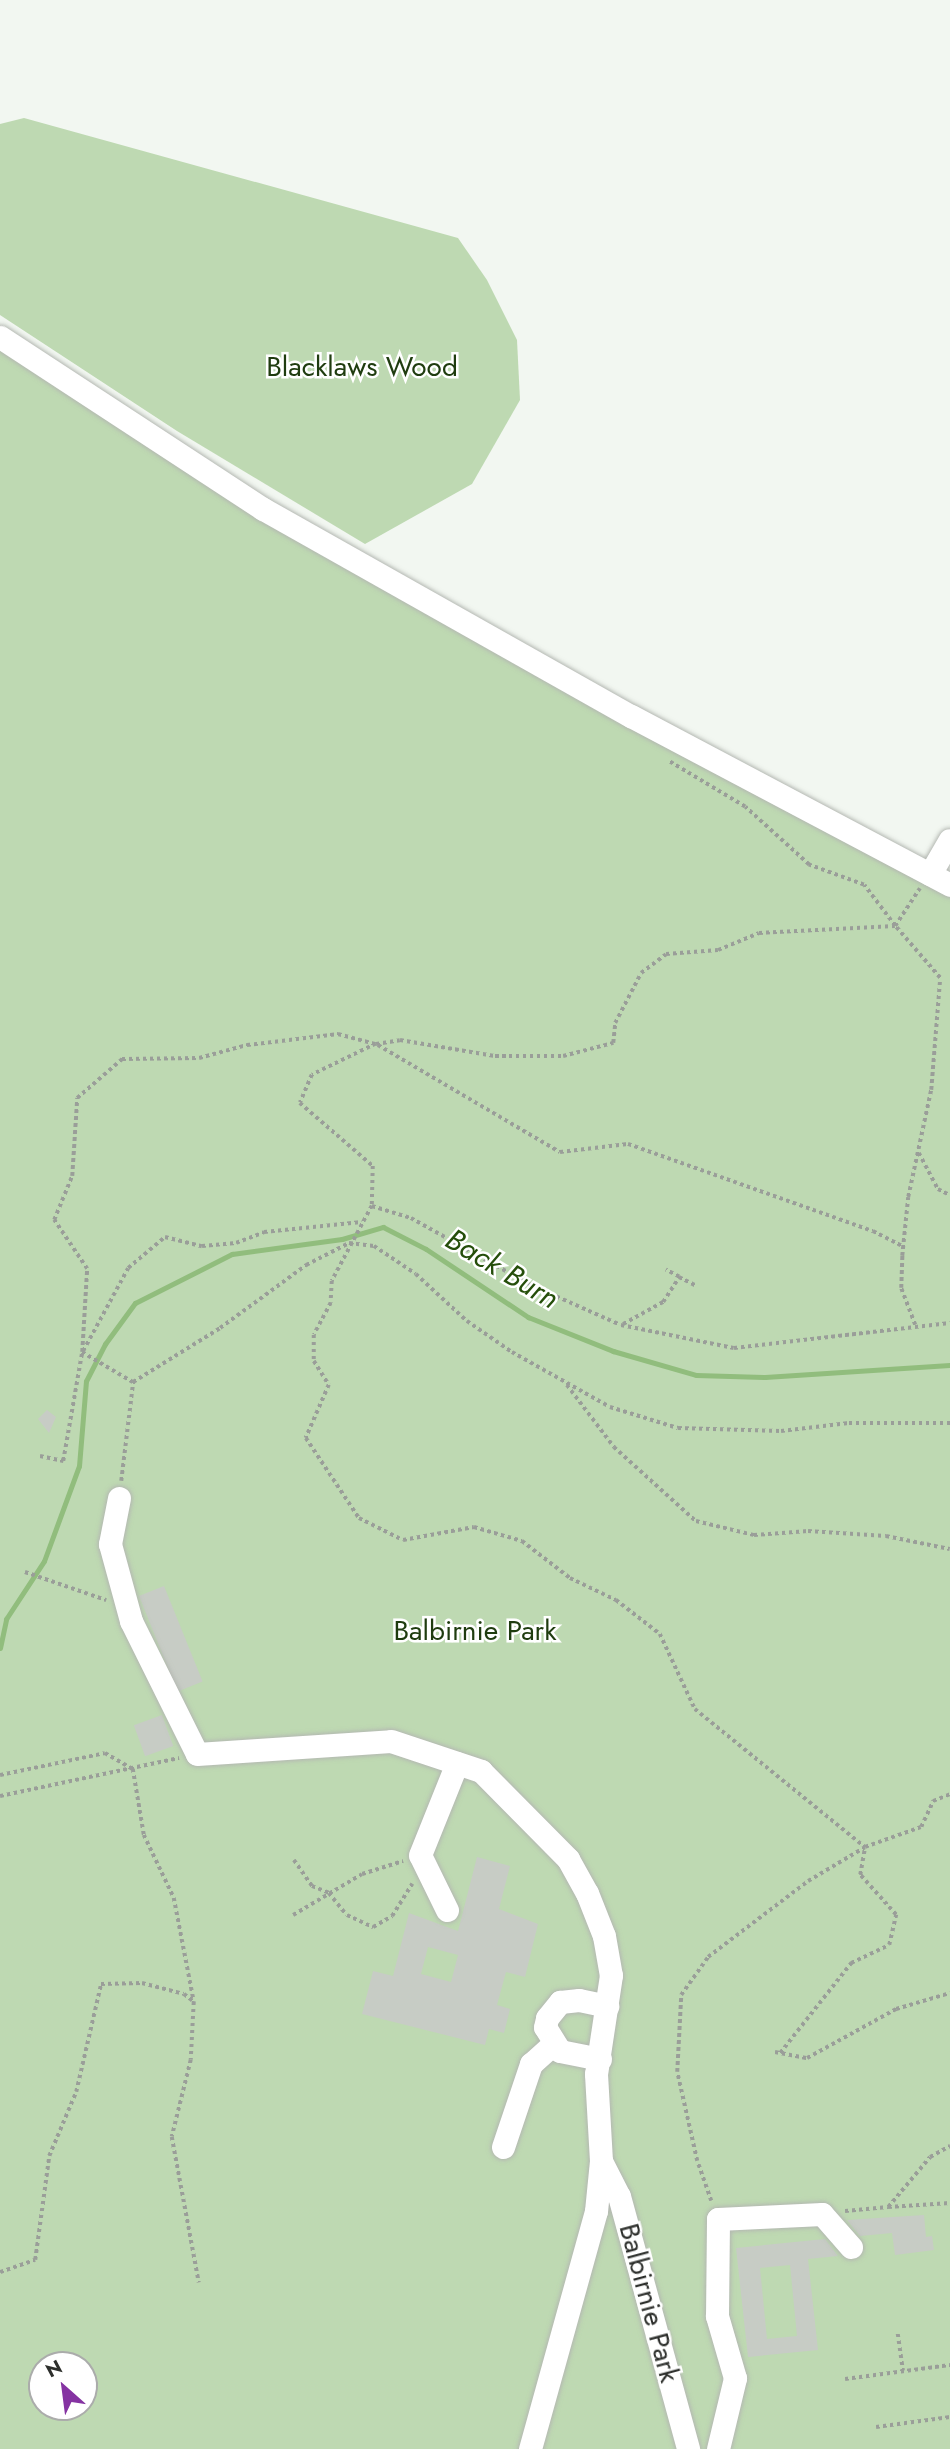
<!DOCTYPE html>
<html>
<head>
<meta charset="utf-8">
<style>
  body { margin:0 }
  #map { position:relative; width:950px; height:2449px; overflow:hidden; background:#f2f7f1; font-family:Jost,sans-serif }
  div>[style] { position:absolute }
  .green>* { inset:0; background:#bed9b2 }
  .stream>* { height:5px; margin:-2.5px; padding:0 2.5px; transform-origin:2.5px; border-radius:2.5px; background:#91bd7d }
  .building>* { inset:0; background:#c7ccc5; transform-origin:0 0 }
  .path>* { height:3.5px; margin-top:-1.75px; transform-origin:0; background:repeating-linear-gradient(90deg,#9a9e99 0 3.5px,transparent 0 7px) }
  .roads { filter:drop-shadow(0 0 2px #b4b8b2) drop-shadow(0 0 2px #b4b8b2) }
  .minor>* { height:23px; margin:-11.5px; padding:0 11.5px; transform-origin:11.5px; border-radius:11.5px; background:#fff }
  span { translate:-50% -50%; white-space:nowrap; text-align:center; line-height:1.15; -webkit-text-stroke:5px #fff; paint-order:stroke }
  .park-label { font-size:28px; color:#1f3c0f }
  .street-label { font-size:28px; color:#2d2f2c }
  .water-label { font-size:30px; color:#254e0a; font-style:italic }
  .north { position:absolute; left:28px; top:2351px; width:70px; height:70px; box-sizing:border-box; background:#fff; border:2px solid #abacab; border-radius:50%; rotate:332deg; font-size:19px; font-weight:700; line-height:28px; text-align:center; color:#2d2f2c }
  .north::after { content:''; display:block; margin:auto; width:24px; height:32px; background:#8533a2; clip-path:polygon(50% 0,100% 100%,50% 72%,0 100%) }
</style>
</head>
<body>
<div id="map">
  <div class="green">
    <div style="clip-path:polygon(24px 118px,458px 238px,487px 280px,517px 340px,520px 400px,472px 484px,365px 544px,177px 431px,0 315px,0 124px)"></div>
    <div style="clip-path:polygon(evenodd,0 337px,263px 509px,950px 894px,950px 2449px,0 2449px,0 337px,42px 2365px,84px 2365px,84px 2407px,42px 2407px,42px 2365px)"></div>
  </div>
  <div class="stream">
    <div style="left:0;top:1648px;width:30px;rotate:-78deg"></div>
    <div style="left:6px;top:1619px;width:69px;rotate:-56.8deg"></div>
    <div style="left:44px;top:1561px;width:101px;rotate:-69.8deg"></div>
    <div style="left:79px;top:1466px;width:85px;rotate:-85.3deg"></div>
    <div style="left:86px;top:1381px;width:42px;rotate:-62.8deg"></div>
    <div style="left:105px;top:1344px;width:51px;rotate:-53.8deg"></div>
    <div style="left:135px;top:1303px;width:109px;rotate:-26.8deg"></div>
    <div style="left:232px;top:1254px;width:111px;rotate:-7.8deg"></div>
    <div style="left:342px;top:1239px;width:43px;rotate:-16.3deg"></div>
    <div style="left:383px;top:1227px;width:48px;rotate:27.1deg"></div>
    <div style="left:426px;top:1249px;width:123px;rotate:33.7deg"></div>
    <div style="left:528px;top:1317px;width:92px;rotate:21.8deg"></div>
    <div style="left:613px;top:1351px;width:86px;rotate:16.1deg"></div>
    <div style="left:696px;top:1375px;width:69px;rotate:1.7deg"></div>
    <div style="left:765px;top:1377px;width:185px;rotate:-3.7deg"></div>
  </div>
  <div class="building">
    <div style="clip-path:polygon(47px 1410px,56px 1417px,49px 1433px,38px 1419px)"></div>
    <div style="left:164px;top:1586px;width:103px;height:27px;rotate:68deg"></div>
    <div style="left:162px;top:1715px;width:33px;height:30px;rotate:70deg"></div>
    <div style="clip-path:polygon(evenodd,477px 1857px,510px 1866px,499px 1909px,538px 1924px,525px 1977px,506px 1972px,497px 2005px,510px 2009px,504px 2033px,489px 2029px,485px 2045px,362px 2014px,373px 1971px,393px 1976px,409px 1913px,458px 1931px,477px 1857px,428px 1947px,458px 1955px,451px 1982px,421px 1974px,428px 1947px)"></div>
    <div style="clip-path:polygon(924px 2215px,926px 2237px,932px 2236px,934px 2250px,895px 2255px,892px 2233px,860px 2236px,847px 2220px)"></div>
    <div style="clip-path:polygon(evenodd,825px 2239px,838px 2256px,808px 2259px,818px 2350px,748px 2357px,736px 2248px,825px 2239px,790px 2265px,797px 2336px,767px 2339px,760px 2268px,790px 2265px)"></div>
  </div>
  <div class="path">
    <div style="left:376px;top:1044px;width:24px;rotate:-9deg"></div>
    <div style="left:400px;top:1040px;width:96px;rotate:9.6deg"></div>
    <div style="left:495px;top:1056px;width:68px"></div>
    <div style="left:563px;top:1056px;width:52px;rotate:-14.6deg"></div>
    <div style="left:613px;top:1043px;width:20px;rotate:-84deg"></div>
    <div style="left:615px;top:1023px;width:56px;rotate:-62.5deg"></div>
    <div style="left:641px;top:973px;width:31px;rotate:-37deg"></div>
    <div style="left:666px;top:954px;width:52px;rotate:-4.4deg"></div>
    <div style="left:718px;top:950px;width:44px;rotate:-22.5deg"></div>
    <div style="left:759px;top:933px;width:136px;rotate:-2.9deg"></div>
    <div style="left:895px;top:926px;width:51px;rotate:-127.1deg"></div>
    <div style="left:864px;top:885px;width:59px;rotate:-160deg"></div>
    <div style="left:809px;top:865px;width:86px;rotate:-137.8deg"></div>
    <div style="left:745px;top:807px;width:90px;rotate:-149.1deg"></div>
    <div style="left:378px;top:1045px;width:211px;rotate:30.5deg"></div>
    <div style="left:560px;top:1152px;width:68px;rotate:-6.7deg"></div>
    <div style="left:628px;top:1144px;width:260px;rotate:19.6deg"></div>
    <div style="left:873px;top:1231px;width:34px;rotate:27deg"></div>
    <div style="left:919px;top:1153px;width:41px;rotate:62.2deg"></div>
    <div style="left:938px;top:1189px;width:13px;rotate:27deg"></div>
    <div style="left:372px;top:1206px;width:41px;rotate:17.1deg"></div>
    <div style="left:411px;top:1218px;width:137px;rotate:29.2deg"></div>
    <div style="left:531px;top:1285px;width:98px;rotate:24deg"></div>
    <div style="left:621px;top:1325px;width:115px;rotate:11.5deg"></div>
    <div style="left:734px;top:1348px;width:217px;rotate:-6.6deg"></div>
    <div style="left:679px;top:1277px;width:18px;rotate:27deg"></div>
    <div style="left:623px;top:1324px;width:46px;rotate:-28.8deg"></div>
    <div style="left:663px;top:1302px;width:30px;rotate:-57deg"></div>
    <div style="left:679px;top:1277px;width:15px;rotate:-152deg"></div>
    <div style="left:915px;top:1325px;width:40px;rotate:-111deg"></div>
    <div style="left:901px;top:1288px;width:32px;rotate:-88deg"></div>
    <div style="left:902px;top:1256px;width:59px;rotate:-84.2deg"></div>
    <div style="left:908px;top:1197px;width:109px;rotate:-77.9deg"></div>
    <div style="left:931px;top:1090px;width:112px;rotate:-85.4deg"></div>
    <div style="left:940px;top:978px;width:69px;rotate:-130.9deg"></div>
    <div style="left:895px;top:926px;width:45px;rotate:-56.7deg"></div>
    <div style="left:83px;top:1351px;width:94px;rotate:-61.5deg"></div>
    <div style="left:128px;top:1268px;width:48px;rotate:-40deg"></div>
    <div style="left:165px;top:1237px;width:38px;rotate:14deg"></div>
    <div style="left:202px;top:1246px;width:34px;rotate:-5deg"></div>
    <div style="left:236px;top:1243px;width:30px;rotate:-21deg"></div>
    <div style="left:264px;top:1232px;width:98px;rotate:-5.9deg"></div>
    <div style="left:82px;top:1352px;width:59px;rotate:30.5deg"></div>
    <div style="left:567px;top:1385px;width:78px;rotate:52.8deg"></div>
    <div style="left:614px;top:1447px;width:110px;rotate:42.1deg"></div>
    <div style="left:696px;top:1521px;width:60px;rotate:13.6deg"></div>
    <div style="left:754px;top:1535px;width:54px;rotate:-4.2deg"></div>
    <div style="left:808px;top:1531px;width:78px;rotate:3.7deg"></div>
    <div style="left:886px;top:1536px;width:65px;rotate:11.5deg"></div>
    <div style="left:40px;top:1456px;width:24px;rotate:12deg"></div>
    <div style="left:63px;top:1461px;width:111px;rotate:-80.1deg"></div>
    <div style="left:82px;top:1352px;width:83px;rotate:-86.6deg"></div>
    <div style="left:87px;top:1269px;width:59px;rotate:-124deg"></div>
    <div style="left:54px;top:1220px;width:48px;rotate:-67.8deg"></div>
    <div style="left:72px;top:1176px;width:78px;rotate:-86.3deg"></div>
    <div style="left:77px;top:1098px;width:60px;rotate:-40.9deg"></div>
    <div style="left:122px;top:1059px;width:77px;rotate:-0.7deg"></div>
    <div style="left:199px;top:1058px;width:50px;rotate:-15.2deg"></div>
    <div style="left:247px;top:1045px;width:92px;rotate:-6.9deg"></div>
    <div style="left:338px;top:1034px;width:39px;rotate:15deg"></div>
    <div style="left:376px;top:1044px;width:71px;rotate:154.2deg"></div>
    <div style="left:312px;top:1075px;width:30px;rotate:113deg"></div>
    <div style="left:300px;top:1103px;width:96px;rotate:40.8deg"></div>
    <div style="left:373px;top:1166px;width:40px;rotate:91.4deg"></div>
    <div style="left:372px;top:1206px;width:85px;rotate:118.1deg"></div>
    <div style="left:332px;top:1281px;width:22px;rotate:93deg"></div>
    <div style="left:331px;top:1303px;width:36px;rotate:118deg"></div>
    <div style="left:314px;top:1335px;width:26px;rotate:90deg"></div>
    <div style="left:314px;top:1361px;width:28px;rotate:58deg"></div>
    <div style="left:329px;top:1385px;width:58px;rotate:113.5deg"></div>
    <div style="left:306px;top:1438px;width:96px;rotate:56.5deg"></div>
    <div style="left:359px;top:1518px;width:49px;rotate:26.6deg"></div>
    <div style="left:403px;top:1540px;width:72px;rotate:-10.4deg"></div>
    <div style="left:474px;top:1527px;width:50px;rotate:16.3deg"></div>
    <div style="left:522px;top:1541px;width:61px;rotate:37.6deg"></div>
    <div style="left:570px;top:1578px;width:51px;rotate:25.6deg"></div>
    <div style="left:616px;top:1600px;width:56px;rotate:37.7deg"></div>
    <div style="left:660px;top:1634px;width:83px;rotate:65deg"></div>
    <div style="left:695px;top:1709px;width:219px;rotate:39.1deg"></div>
    <div style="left:865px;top:1847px;width:59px;rotate:-19.7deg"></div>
    <div style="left:921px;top:1827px;width:29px;rotate:-65deg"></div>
    <div style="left:933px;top:1801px;width:18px;rotate:-22deg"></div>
    <div style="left:121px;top:1481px;width:100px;rotate:-83.1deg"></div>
    <div style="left:133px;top:1382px;width:102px;rotate:-31.8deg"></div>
    <div style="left:220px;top:1328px;width:107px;rotate:-36.2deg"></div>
    <div style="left:306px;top:1265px;width:48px;rotate:-27.1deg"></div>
    <div style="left:349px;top:1243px;width:25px;rotate:7deg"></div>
    <div style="left:374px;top:1246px;width:50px;rotate:33.7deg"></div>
    <div style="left:416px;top:1274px;width:69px;rotate:42.7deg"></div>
    <div style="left:467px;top:1321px;width:55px;rotate:34.6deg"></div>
    <div style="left:512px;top:1352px;width:112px;rotate:29.3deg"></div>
    <div style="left:610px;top:1407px;width:71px;rotate:17.2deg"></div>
    <div style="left:678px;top:1428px;width:103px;rotate:1.7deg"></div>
    <div style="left:781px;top:1431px;width:68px;rotate:-6.7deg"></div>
    <div style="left:849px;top:1423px;width:101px"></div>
    <div style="left:25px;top:1572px;width:86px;rotate:19.1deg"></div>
    <div style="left:0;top:1775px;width:107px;rotate:-11.8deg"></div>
    <div style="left:105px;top:1753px;width:32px;rotate:30deg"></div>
    <div style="left:133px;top:1769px;width:67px;rotate:80.5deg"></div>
    <div style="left:144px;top:1835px;width:70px;rotate:64.5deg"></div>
    <div style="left:174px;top:1898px;width:106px;rotate:79.1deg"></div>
    <div style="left:194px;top:2002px;width:58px;rotate:93deg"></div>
    <div style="left:191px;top:2060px;width:79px;rotate:103.9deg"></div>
    <div style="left:172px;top:2137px;width:148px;rotate:79.5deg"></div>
    <div style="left:0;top:1796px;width:183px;rotate:-12deg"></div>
    <div style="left:294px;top:1860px;width:32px;rotate:55deg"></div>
    <div style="left:312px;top:1886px;width:18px;rotate:22deg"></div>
    <div style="left:329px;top:1893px;width:28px;rotate:51deg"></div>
    <div style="left:347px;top:1915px;width:29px;rotate:25deg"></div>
    <div style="left:373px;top:1927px;width:22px;rotate:-30deg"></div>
    <div style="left:392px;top:1916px;width:38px;rotate:-58deg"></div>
    <div style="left:293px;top:1915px;width:80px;rotate:-30.7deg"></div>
    <div style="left:362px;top:1874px;width:43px;rotate:-17.6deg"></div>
    <div style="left:775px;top:2052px;width:33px;rotate:11deg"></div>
    <div style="left:807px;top:2058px;width:102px;rotate:-28.8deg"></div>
    <div style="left:896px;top:2009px;width:56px;rotate:-16.5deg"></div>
    <div style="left:780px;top:2053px;width:115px;rotate:-51.7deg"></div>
    <div style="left:851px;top:1963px;width:42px;rotate:-25.3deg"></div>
    <div style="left:889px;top:1945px;width:31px;rotate:-77deg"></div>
    <div style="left:896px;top:1915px;width:54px;rotate:-132deg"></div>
    <div style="left:860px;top:1875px;width:28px;rotate:-80deg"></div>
    <div style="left:711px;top:2201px;width:42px;rotate:-109.3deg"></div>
    <div style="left:697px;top:2161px;width:91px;rotate:-102.7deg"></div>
    <div style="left:677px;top:2072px;width:77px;rotate:-87deg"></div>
    <div style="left:681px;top:1995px;width:47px;rotate:-54.6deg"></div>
    <div style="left:708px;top:1957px;width:126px;rotate:-37.2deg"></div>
    <div style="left:808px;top:1881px;width:66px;rotate:-30.8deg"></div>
    <div style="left:888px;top:2207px;width:62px;rotate:-3.7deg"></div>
    <div style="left:845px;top:2211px;width:43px;rotate:-5.3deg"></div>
    <div style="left:888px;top:2207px;width:65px;rotate:-50deg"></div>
    <div style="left:930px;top:2157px;width:23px;rotate:-29deg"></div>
    <div style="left:0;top:2272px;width:37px;rotate:-19deg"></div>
    <div style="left:35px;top:2260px;width:105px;rotate:-82.3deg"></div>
    <div style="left:49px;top:2156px;width:69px;rotate:-67.1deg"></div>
    <div style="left:76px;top:2092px;width:111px;rotate:-77deg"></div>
    <div style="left:101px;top:1984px;width:41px;rotate:-1.4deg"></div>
    <div style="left:142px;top:1983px;width:43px;rotate:14.7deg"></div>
    <div style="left:184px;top:1994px;width:11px;rotate:38deg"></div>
    <div style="left:898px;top:2334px;width:37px;rotate:82deg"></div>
    <div style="left:845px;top:2379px;width:106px;rotate:-7.6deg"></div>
    <div style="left:876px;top:2427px;width:75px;rotate:-7.7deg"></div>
  </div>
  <div class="roads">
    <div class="minor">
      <div style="left:0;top:337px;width:314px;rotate:33.2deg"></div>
      <div style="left:263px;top:509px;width:422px;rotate:29.4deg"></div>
      <div style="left:631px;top:716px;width:361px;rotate:27.9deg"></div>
      <div style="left:930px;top:874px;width:39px;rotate:-60deg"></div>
      <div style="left:119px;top:1498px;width:47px;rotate:101.1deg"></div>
      <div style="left:110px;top:1544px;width:80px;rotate:74.7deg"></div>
      <div style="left:131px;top:1621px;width:148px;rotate:63.6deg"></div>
      <div style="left:197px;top:1754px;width:194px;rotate:-3.8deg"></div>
      <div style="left:391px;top:1741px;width:95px;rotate:18.4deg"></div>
      <div style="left:481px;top:1771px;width:124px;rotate:45.3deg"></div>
      <div style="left:568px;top:1859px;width:39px;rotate:61deg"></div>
      <div style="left:587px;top:1893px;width:46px;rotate:68.4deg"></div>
      <div style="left:604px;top:1936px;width:40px;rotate:80deg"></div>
      <div style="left:611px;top:1975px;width:100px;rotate:98.6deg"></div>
      <div style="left:596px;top:2074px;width:87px;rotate:86.7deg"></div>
      <div style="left:601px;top:2161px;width:50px;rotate:95.7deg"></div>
      <div style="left:596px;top:2211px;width:247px;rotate:105.5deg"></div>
      <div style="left:447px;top:1910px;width:61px;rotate:-116.1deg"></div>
      <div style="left:420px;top:1855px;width:99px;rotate:-68.1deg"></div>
      <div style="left:600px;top:2059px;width:41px;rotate:-168.7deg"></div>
      <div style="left:560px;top:2051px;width:28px;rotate:-122deg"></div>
      <div style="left:545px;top:2027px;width:9px;rotate:-77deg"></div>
      <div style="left:547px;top:2018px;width:21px;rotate:-51deg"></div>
      <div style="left:560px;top:2002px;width:19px;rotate:-6deg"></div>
      <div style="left:579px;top:2000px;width:29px;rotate:12deg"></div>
      <div style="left:503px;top:2147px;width:88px;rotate:-71.4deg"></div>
      <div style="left:531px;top:2064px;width:28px;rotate:-42deg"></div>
      <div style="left:601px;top:2161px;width:39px;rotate:63deg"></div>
      <div style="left:619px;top:2196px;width:262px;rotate:74.7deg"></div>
      <div style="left:718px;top:2449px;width:73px;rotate:-76.5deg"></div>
      <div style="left:735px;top:2378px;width:65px;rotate:-106.2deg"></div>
      <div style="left:717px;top:2316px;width:97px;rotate:-89.4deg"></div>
      <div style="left:718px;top:2219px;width:104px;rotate:-2.8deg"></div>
      <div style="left:822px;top:2214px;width:44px;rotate:48.7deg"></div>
    </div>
  </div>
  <div class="park-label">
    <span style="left:362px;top:367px">Blacklaws Wood</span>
    <span style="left:475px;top:1631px">Balbirnie Park</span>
  </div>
  <div class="street-label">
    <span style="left:649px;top:2303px;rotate:75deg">Balbirnie Park</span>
  </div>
  <div class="water-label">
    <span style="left:502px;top:1269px;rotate:31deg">Back Burn</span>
  </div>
  <div class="north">N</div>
</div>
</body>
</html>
